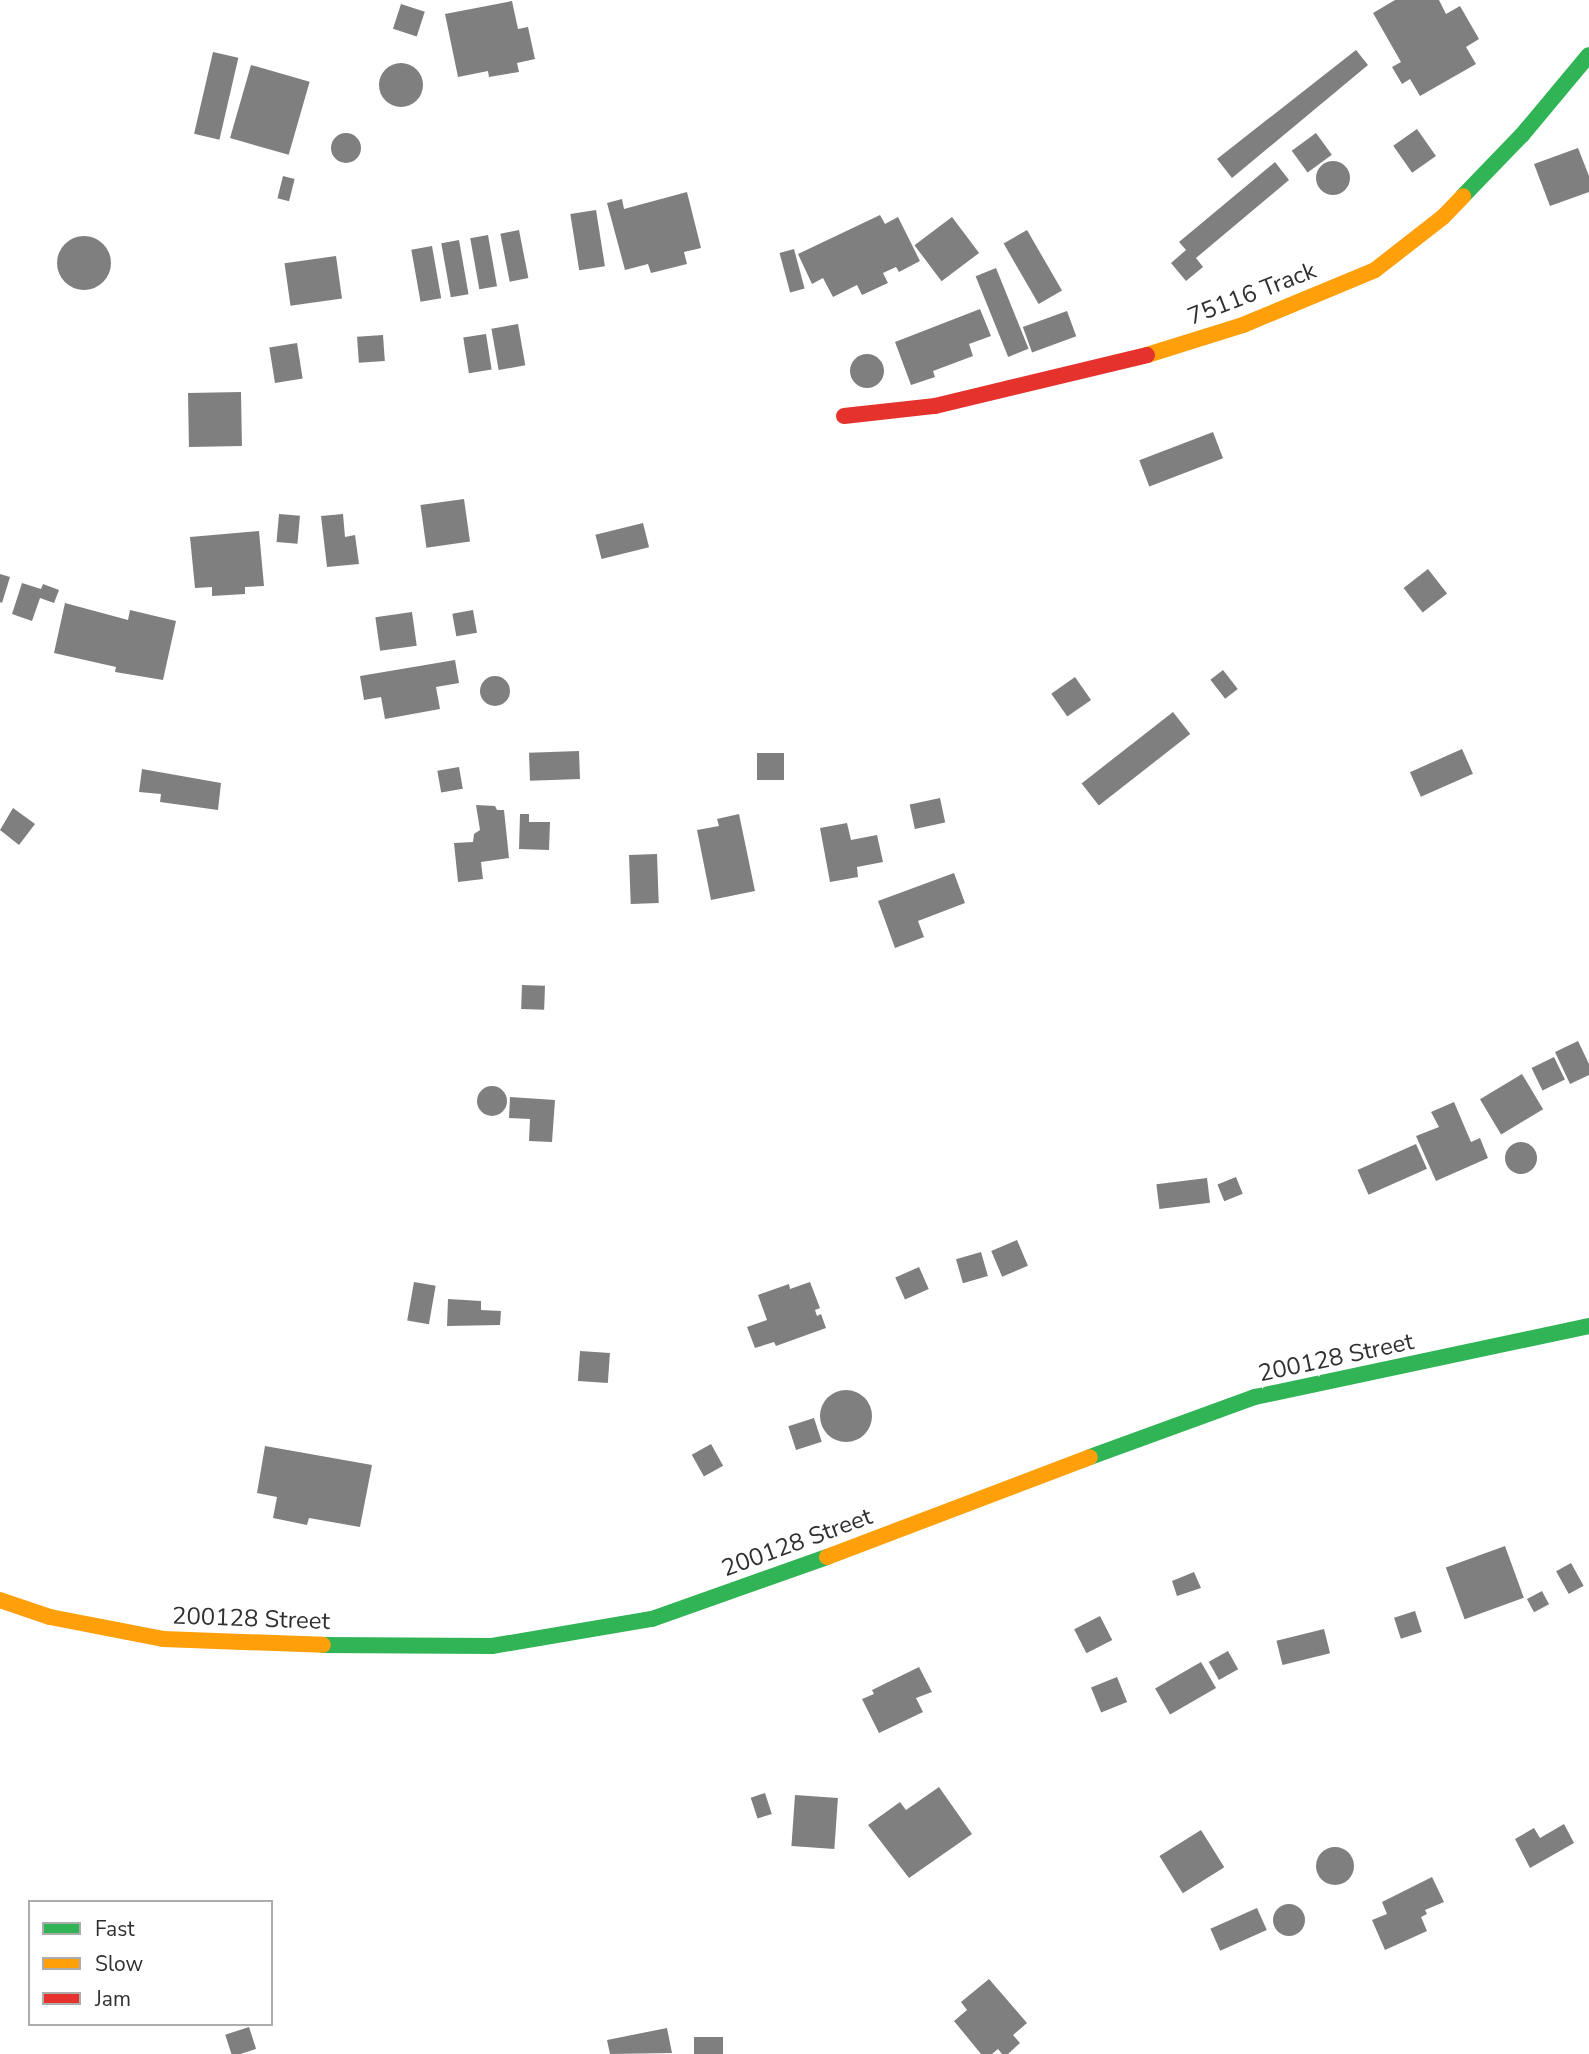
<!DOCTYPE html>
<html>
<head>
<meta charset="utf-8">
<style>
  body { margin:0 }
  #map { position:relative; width:1589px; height:2054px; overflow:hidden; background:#fff; font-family:"Nunito Sans",sans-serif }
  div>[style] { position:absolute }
  .building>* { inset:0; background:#7f7f7f; transform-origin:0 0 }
  .round { border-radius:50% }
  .fast>* { height:16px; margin:-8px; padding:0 8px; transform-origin:8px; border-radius:8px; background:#30b455 }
  .slow>* { height:16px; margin:-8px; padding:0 8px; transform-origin:8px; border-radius:8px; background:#ff9f0a }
  .jam>* { height:16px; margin:-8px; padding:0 8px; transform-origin:8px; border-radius:8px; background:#e5322d }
  span { translate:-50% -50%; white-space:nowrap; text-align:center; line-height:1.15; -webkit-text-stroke:7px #fff; paint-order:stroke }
  .street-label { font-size:24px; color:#303030 }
  .legend { position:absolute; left:28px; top:1900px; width:245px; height:126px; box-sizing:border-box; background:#fff; border:2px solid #acacac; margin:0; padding:9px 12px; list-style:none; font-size:21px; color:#303030 }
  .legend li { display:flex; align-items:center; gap:14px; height:35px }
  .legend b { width:35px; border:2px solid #acacac }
</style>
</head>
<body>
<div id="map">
  <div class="building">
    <div style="clip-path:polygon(1395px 0,1439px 0,1446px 14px,1460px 6px,1479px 39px,1466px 47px,1476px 64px,1420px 96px,1410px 79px,1402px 84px,1392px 67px,1401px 62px,1373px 13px)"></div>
    <div style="clip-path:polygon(512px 1px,518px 29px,528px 27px,535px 59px,517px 63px,519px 72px,489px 77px,488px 71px,458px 77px,445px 14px)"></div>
    <div style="left:401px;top:4px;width:25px;height:26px;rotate:18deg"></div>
    <div style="clip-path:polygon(1356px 50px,1368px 65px,1232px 178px,1217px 159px)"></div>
    <div style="left:213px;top:52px;width:26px;height:84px;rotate:13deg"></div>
    <div class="round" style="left:379px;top:63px;width:44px;height:44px"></div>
    <div style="left:251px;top:65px;width:61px;height:76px;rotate:16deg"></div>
    <div style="left:1417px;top:129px;width:33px;height:29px;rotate:55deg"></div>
    <div class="round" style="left:331px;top:133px;width:30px;height:30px"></div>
    <div style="left:1316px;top:133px;width:27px;height:30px;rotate:54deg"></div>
    <div style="clip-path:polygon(1578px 148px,1589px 176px,1589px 192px,1550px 206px,1534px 164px)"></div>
    <div class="round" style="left:1316px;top:161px;width:34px;height:34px"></div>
    <div style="clip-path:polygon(1275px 162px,1289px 180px,1196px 258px,1203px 267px,1186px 281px,1171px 263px,1186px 250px,1179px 242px)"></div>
    <div style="left:283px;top:176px;width:12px;height:23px;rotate:14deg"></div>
    <div style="clip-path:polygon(687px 192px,701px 248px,684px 252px,687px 264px,651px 273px,648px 264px,625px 270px,607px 203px,622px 199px,624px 209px)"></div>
    <div style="left:596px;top:210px;width:57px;height:26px;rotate:81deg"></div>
    <div style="clip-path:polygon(880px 215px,885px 224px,898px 217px,920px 261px,899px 272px,896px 267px,883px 273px,888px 283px,862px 295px,857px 285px,833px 297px,823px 278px,812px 284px,798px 254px)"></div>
    <div style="left:952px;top:217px;width:45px;height:47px;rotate:53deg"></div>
    <div style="left:519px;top:230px;width:49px;height:19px;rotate:79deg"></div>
    <div style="left:1027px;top:230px;width:70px;height:27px;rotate:60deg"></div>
    <div style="left:488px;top:235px;width:52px;height:18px;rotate:80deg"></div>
    <div class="round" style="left:57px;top:236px;width:54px;height:54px"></div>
    <div style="left:459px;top:240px;width:55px;height:18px;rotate:80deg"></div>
    <div style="left:432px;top:246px;width:53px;height:21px;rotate:80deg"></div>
    <div style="left:794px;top:249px;width:41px;height:15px;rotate:75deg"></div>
    <div style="left:336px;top:256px;width:43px;height:52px;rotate:82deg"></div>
    <div style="left:996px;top:268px;width:87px;height:22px;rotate:68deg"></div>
    <div style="clip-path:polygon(980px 309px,991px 336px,969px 344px,973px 356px,933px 371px,935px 377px,911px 385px,895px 342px)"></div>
    <div style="left:1067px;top:311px;width:27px;height:47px;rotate:70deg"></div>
    <div style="left:518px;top:324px;width:42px;height:27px;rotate:80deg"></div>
    <div style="left:486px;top:334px;width:36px;height:23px;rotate:81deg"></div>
    <div style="left:383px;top:335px;width:26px;height:26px;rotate:86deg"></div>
    <div style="left:297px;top:343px;width:36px;height:28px;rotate:81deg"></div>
    <div class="round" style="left:850px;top:354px;width:34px;height:34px"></div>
    <div style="left:241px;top:392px;width:54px;height:53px;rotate:89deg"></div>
    <div style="left:1213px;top:432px;width:28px;height:79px;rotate:69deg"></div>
    <div style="left:464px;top:499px;width:43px;height:44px;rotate:82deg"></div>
    <div style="left:279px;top:514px;width:21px;height:28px;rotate:5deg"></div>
    <div style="clip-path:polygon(343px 514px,345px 537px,355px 535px,359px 564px,327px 567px,321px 516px)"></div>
    <div style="left:643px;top:523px;width:25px;height:49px;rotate:76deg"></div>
    <div style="clip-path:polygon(259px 531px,264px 586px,245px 587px,245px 594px,212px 596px,212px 587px,195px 588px,190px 537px)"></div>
    <div style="left:1428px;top:569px;width:31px;height:31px;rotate:52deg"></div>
    <div style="clip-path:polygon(0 574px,10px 577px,2px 603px,0 602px)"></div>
    <div style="clip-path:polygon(22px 583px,41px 589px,43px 584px,59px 590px,54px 603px,40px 598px,32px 621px,12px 614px)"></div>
    <div style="clip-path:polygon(65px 603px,128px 620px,130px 610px,176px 621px,163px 680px,115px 672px,116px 667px,54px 653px)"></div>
    <div style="left:473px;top:610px;width:23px;height:21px;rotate:80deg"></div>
    <div style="left:412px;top:612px;width:34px;height:37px;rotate:82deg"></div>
    <div style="clip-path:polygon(455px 660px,459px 683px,436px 687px,440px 709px,385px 719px,381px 697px,364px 700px,360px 676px)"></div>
    <div style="left:1223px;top:670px;width:24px;height:16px;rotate:52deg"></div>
    <div class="round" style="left:480px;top:676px;width:30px;height:30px"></div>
    <div style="left:1075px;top:677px;width:28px;height:29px;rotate:55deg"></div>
    <div style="left:1173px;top:712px;width:28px;height:116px;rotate:52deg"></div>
    <div style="left:1462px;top:749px;width:27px;height:57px;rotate:66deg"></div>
    <div style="left:579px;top:751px;width:28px;height:50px;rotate:88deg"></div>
    <div style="left:757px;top:753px;width:27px;height:27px"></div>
    <div style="left:459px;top:767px;width:22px;height:22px;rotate:80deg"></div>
    <div style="clip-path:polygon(142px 769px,221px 783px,218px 810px,160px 802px,161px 794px,139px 792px)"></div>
    <div style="left:940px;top:798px;width:25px;height:31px;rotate:78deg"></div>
    <div style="clip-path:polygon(476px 805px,495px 806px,497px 810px,504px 810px,509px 858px,481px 862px,483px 879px,458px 882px,454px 843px,473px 842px,474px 834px,480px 830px)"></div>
    <div style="clip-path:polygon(13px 808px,35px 824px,19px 845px,0 830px)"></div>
    <div style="clip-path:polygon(520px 814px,529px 814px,529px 822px,550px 822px,549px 850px,519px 849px)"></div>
    <div style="clip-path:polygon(739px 814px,755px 891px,711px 900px,697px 830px,719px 826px,717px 819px)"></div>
    <div style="clip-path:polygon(847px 823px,851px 840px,877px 835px,883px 862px,857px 867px,858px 877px,830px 882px,820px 828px)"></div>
    <div style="left:657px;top:854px;width:49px;height:28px;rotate:88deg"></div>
    <div style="clip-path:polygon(954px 873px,965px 903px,918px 921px,924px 937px,895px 948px,878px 901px)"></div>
    <div style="left:522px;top:985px;width:23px;height:24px;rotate:2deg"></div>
    <div style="clip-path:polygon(1578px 1041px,1589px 1064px,1589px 1075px,1570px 1084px,1555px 1052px)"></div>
    <div style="left:1554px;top:1057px;width:25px;height:25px;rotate:64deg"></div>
    <div style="left:1522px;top:1074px;width:41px;height:49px;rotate:59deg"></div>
    <div class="round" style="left:477px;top:1086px;width:30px;height:30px"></div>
    <div style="clip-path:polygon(510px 1097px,555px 1100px,552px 1142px,529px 1141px,530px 1119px,509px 1118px)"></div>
    <div style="clip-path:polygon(1454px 1102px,1471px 1142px,1480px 1138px,1488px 1158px,1436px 1181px,1416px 1136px,1439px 1127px,1431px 1112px)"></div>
    <div class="round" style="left:1505px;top:1142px;width:32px;height:32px"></div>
    <div style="left:1416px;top:1144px;width:27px;height:64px;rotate:66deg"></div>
    <div style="left:1236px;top:1177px;width:18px;height:20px;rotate:68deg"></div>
    <div style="left:1207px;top:1178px;width:25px;height:51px;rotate:83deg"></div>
    <div style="left:1017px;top:1240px;width:28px;height:28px;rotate:67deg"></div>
    <div style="left:981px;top:1252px;width:25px;height:26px;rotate:74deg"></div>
    <div style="left:919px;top:1267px;width:24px;height:26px;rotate:66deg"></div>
    <div style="left:414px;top:1282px;width:22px;height:39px;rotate:10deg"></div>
    <div style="clip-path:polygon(810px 1282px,820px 1308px,815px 1310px,817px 1316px,821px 1314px,826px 1328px,776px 1346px,774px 1342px,755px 1348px,747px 1327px,767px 1320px,758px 1295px,789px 1284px,790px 1289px)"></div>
    <div style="clip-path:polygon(448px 1299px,481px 1301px,481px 1310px,501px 1311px,500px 1325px,447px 1326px)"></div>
    <div style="left:580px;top:1351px;width:30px;height:30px;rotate:4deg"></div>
    <div class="round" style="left:820px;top:1390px;width:52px;height:52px"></div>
    <div style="left:814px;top:1418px;width:25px;height:27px;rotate:72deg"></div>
    <div style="left:711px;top:1444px;width:25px;height:22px;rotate:61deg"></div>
    <div style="clip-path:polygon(265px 1446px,372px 1465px,360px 1527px,309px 1518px,307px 1525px,273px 1518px,277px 1497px,257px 1493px)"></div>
    <div style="left:1505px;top:1546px;width:55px;height:63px;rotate:70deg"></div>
    <div style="left:1571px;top:1563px;width:26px;height:17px;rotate:61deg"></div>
    <div style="clip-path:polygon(1194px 1572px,1201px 1588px,1177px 1596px,1172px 1581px)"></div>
    <div style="left:1542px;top:1591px;width:15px;height:17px;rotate:62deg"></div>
    <div style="left:1415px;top:1611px;width:22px;height:22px;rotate:72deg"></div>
    <div style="left:1100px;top:1616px;width:27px;height:29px;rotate:63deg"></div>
    <div style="left:1324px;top:1629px;width:25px;height:49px;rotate:76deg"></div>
    <div style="left:1228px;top:1651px;width:21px;height:22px;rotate:61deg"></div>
    <div style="left:1201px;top:1662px;width:30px;height:53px;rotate:60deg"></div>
    <div style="clip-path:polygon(919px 1667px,932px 1692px,916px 1698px,923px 1712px,879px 1733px,862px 1699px,874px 1694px,872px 1690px)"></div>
    <div style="left:1117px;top:1677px;width:27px;height:28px;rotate:68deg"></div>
    <div style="clip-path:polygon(939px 1787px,972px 1834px,909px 1878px,868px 1825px,900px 1802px,906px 1810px)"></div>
    <div style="left:765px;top:1793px;width:22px;height:15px;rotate:72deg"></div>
    <div style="left:795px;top:1795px;width:43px;height:51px;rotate:4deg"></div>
    <div style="clip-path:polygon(1564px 1824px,1574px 1843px,1530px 1868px,1515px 1839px,1534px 1828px,1540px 1838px)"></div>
    <div style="left:1201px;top:1830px;width:44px;height:49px;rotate:58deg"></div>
    <div class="round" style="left:1316px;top:1847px;width:38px;height:38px"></div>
    <div style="clip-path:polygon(1432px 1877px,1444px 1902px,1425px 1910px,1427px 1914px,1421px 1917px,1427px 1931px,1385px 1950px,1372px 1920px,1387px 1914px,1382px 1902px)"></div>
    <div class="round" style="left:1273px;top:1904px;width:32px;height:32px"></div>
    <div style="left:1257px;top:1908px;width:24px;height:51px;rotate:66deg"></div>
    <div style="clip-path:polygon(989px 1979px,1027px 2023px,1013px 2035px,1020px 2043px,1008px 2054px,1002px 2054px,998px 2049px,992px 2054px,981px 2054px,954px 2021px,967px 2010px,961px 2002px)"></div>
    <div style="left:249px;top:2027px;width:23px;height:25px;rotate:72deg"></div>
    <div style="clip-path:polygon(667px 2028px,672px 2053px,610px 2054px,607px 2040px)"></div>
    <div style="left:694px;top:2037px;width:29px;height:17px"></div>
  </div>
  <div class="fast">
    <div style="left:1463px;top:196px;width:85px;rotate:-46deg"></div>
    <div style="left:1522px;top:135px;width:104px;rotate:-50.1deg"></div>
    <div style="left:1090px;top:1457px;width:176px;rotate:-20deg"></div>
    <div style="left:1255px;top:1397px;width:341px;rotate:-12deg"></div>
    <div style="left:323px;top:1645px;width:169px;rotate:0.3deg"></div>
    <div style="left:492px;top:1646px;width:162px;rotate:-9.6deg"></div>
    <div style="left:652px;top:1619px;width:186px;rotate:-19.5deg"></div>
  </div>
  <div class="slow">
    <div style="left:1147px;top:355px;width:101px;rotate:-17.4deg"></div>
    <div style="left:1243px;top:325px;width:143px;rotate:-22.6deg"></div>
    <div style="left:1375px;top:270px;width:86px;rotate:-37.9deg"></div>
    <div style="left:1443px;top:217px;width:29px;rotate:-46deg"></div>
    <div style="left:827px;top:1557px;width:281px;rotate:-20.8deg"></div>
    <div style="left:0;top:1600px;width:53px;rotate:18.8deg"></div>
    <div style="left:50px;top:1617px;width:115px;rotate:11deg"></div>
    <div style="left:163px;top:1639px;width:160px;rotate:2.1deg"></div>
  </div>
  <div class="jam">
    <div style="left:844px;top:416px;width:92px;rotate:-6.3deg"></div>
    <div style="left:935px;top:406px;width:218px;rotate:-13.5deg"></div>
  </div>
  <div class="street-label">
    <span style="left:1252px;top:294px;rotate:-21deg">75116 Track</span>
    <span style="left:1336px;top:1358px;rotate:-12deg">200128 Street</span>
    <span style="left:797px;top:1543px;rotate:-20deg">200128 Street</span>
    <span style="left:251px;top:1619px;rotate:2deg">200128 Street</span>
  </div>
  <ul class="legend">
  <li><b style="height:9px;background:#30b455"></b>Fast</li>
  <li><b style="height:9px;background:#ff9f0a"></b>Slow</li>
  <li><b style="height:9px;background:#e5322d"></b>Jam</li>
  </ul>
</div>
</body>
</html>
